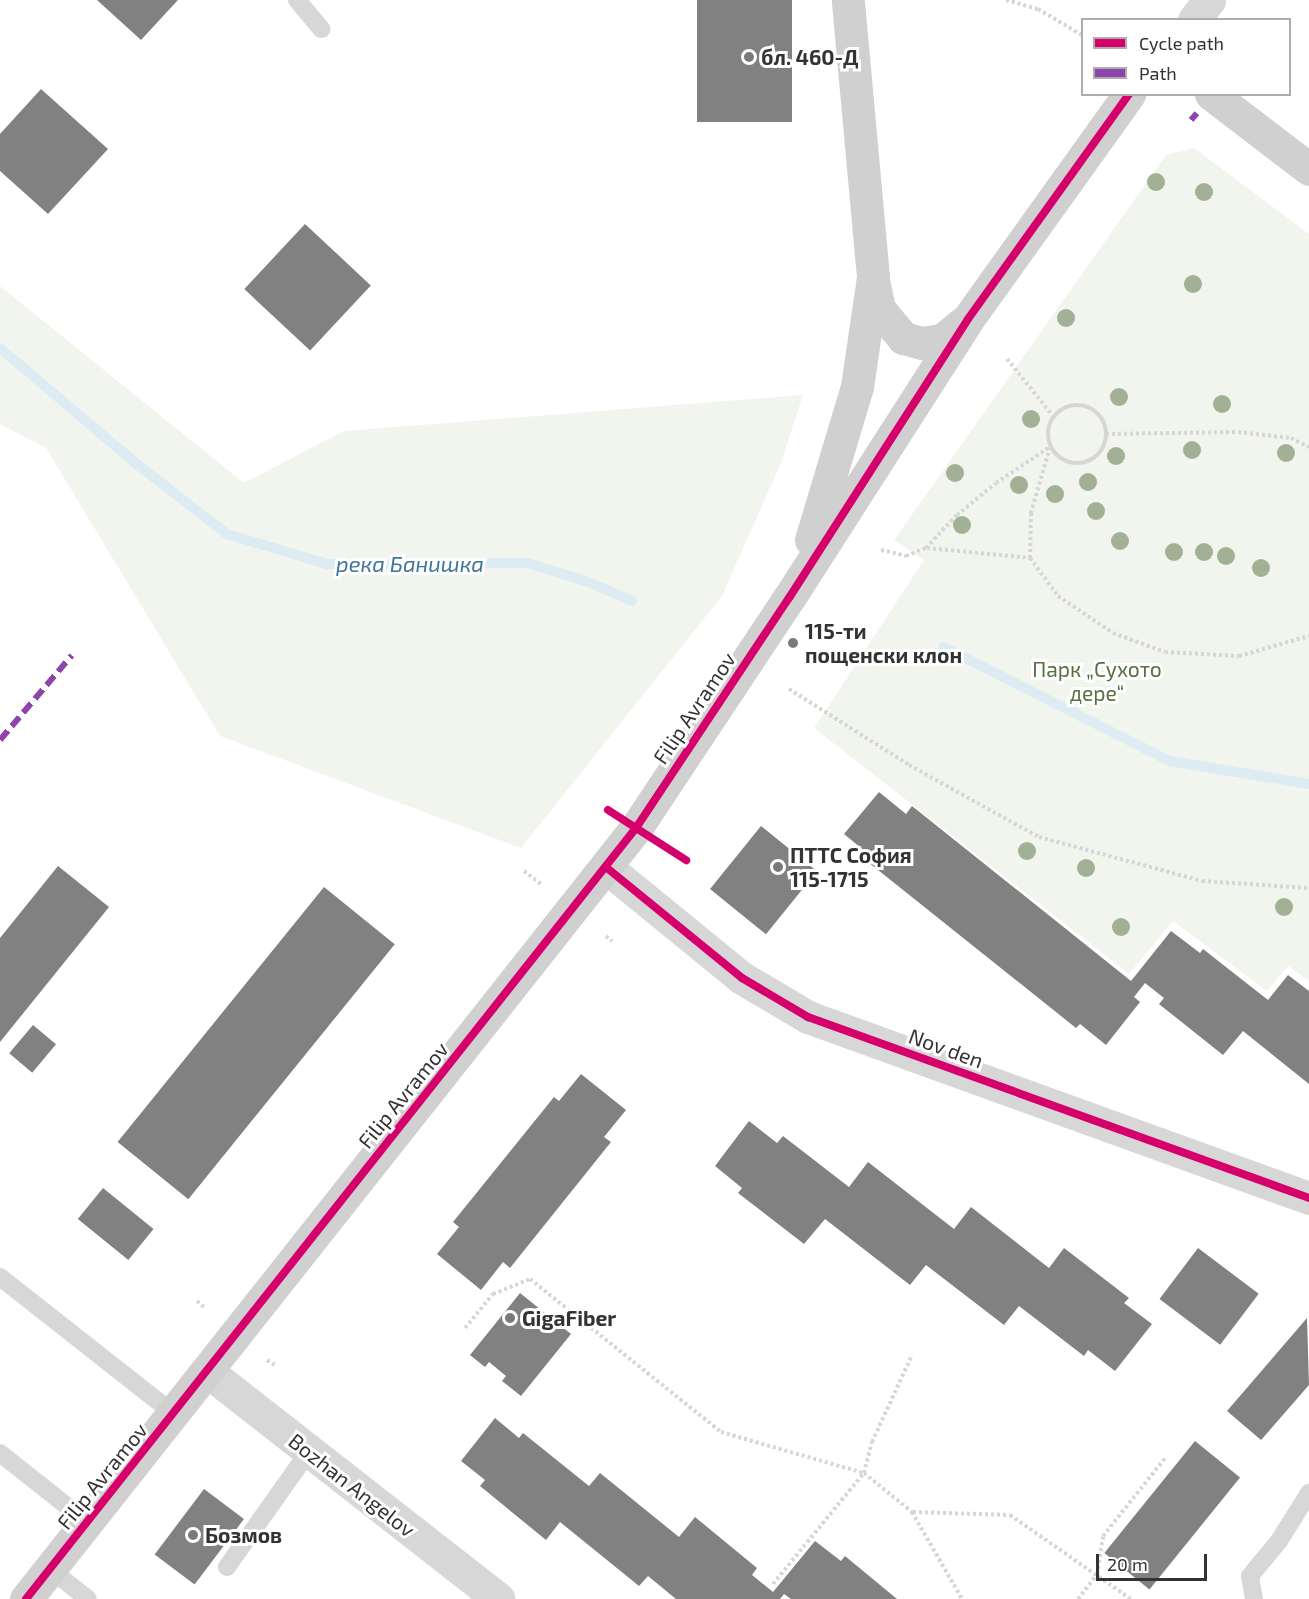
<!DOCTYPE html>
<html>
<head>
<meta charset="utf-8">
<style>
  body { margin:0 }
  #map { position:relative; width:1309px; height:1599px; overflow:hidden; background:#fff; font-family:"Exo 2",sans-serif }
  div>[style] { position:absolute }
  .green>* { inset:0; background:#f1f5ed }
  .stream>* { height:10px; margin:-5px; padding:0 5px; transform-origin:5px; border-radius:5px; background:#ddebf3 }
  .building>* { inset:0; background:#818181; transform-origin:0 0 }
  .path>* { height:4px; margin-top:-2px; transform-origin:0; background:repeating-linear-gradient(90deg,#d6d6d6 0 3px,transparent 0 6px) }
  .path>.ring { margin:-2px; padding:0; box-sizing:content-box; background:none; border:4px solid #d6d6d6; border-radius:50% }
  .lane>* { height:18px; margin:-9px; padding:0 9px; transform-origin:9px; border-radius:9px; background:#d7d7d7 }
  .street>* { height:33px; margin:-16.5px; padding:0 16.5px; transform-origin:16.5px; border-radius:16.5px; background:#d7d7d7 }
  .secondary>* { height:33px; margin:-16.5px; padding:0 16.5px; transform-origin:16.5px; border-radius:16.5px; background:#d0d0d0 }
  .quiet>* { height:6px; margin-top:-3px; transform-origin:0; background:repeating-linear-gradient(90deg,#8e44ad 0 12px,transparent 0 18px) }
  .cycleway>* { height:8px; margin:-4px; padding:0 4px; transform-origin:4px; border-radius:4px; background:#d6006c }
  .trees>* { width:18px; height:18px; margin:-9px; border-radius:50%; background:#a2b095 }
  .dots>* { width:16px; height:16px; translate:-50% -50%; box-sizing:border-box; border:3px solid #fff; border-radius:50% }
  span { translate:-50% -50%; white-space:nowrap; text-align:center; line-height:1.15; -webkit-text-stroke:6px #fff; paint-order:stroke }
  .poi-label { font-size:21px; color:#333; font-weight:700 }
  .left { translate:0 -50%; text-align:left }
  .park-label { font-size:21px; color:#56703f }
  .street-label { font-size:21px; color:#333 }
  .water-label { font-size:22px; color:#3f7597; font-style:italic }
  .legend { position:absolute; left:1081px; top:18px; width:210px; height:78px; box-sizing:border-box; background:#fff; border:2px solid #adadad; margin:0; padding:8px 10px; list-style:none; font-size:18px; color:#333 }
  .legend li { display:flex; align-items:center; gap:12px; height:30px }
  .legend b { width:30px; border:2px solid #adadad }
  .scale { position:absolute; left:1096px; top:1554px; width:111px; height:27px; box-sizing:border-box; border:3px solid #333; border-top:0; padding-left:8px; font-size:18px; line-height:21px; white-space:nowrap; color:#333; -webkit-text-stroke:4px #fff; paint-order:stroke }
</style>
</head>
<body>
<div id="map">
  <div class="green">
    <div style="clip-path:polygon(1194px 148px,1309px 234px,1309px 981px,1288px 966px,1267px 991px,1173px 921px,1129px 974px,814px 728px,924px 560px,894px 540px,1166px 155px)"></div>
    <div style="clip-path:polygon(0 286px,244px 483px,344px 431px,803px 395px,781px 463px,722px 596px,521px 848px,220px 736px,46px 448px,0 424px)"></div>
  </div>
  <div class="stream">
    <div style="left:0;top:348px;width:181px;rotate:40.3deg"></div>
    <div style="left:138px;top:465px;width:113px;rotate:37.8deg"></div>
    <div style="left:227px;top:534px;width:104px;rotate:16.7deg"></div>
    <div style="left:327px;top:564px;width:200px;rotate:-0.3deg"></div>
    <div style="left:527px;top:563px;width:62px;rotate:17deg"></div>
    <div style="left:586px;top:581px;width:50px;rotate:23.5deg"></div>
    <div style="left:943px;top:647px;width:254px;rotate:26.7deg"></div>
    <div style="left:1170px;top:761px;width:141px;rotate:9.4deg"></div>
  </div>
  <div class="building">
    <div style="clip-path:polygon(97px 0,178px 0,141px 40px)"></div>
    <div style="left:697px;top:0;width:95px;height:122px"></div>
    <div style="clip-path:polygon(41px 89px,108px 149px,48px 214px,0 171px,0 134px)"></div>
    <div style="left:305px;top:224px;width:90px;height:89px;rotate:43deg"></div>
    <div style="clip-path:polygon(879px 792px,906px 814px,912px 806px,1131px 981px,1171px 931px,1200px 953px,1203px 949px,1268px 1000px,1288px 975px,1309px 991px,1309px 1084px,1243px 1031px,1223px 1055px,1159px 1004px,1164px 998px,1145px 983px,1134px 997px,1140px 1002px,1106px 1045px,1080px 1024px,1076px 1028px,868px 862px,872px 857px,844px 834px)"></div>
    <div style="left:761px;top:826px;width:72px;height:81px;rotate:39deg"></div>
    <div style="clip-path:polygon(58px 866px,109px 907px,0 1042px,0 938px)"></div>
    <div style="left:324px;top:887px;width:91px;height:328px;rotate:39deg"></div>
    <div style="left:33px;top:1025px;width:30px;height:37px;rotate:40deg"></div>
    <div style="clip-path:polygon(581px 1074px,626px 1110px,604px 1137px,611px 1142px,510px 1268px,503px 1262px,481px 1290px,437px 1254px,459px 1227px,453px 1222px,554px 1097px,559px 1101px)"></div>
    <div style="clip-path:polygon(749px 1121px,777px 1143px,783px 1136px,849px 1187px,868px 1162px,954px 1229px,971px 1207px,1049px 1268px,1064px 1248px,1129px 1298px,1124px 1303px,1152px 1324px,1115px 1371px,1088px 1350px,1084px 1356px,1019px 1306px,1004px 1325px,926px 1265px,910px 1285px,825px 1219px,804px 1244px,738px 1193px,742px 1188px,715px 1166px)"></div>
    <div style="left:103px;top:1188px;width:65px;height:40px;rotate:39deg"></div>
    <div style="left:1198px;top:1248px;width:76px;height:64px;rotate:37deg"></div>
    <div style="clip-path:polygon(520px 1293px,571px 1334px,521px 1396px,502px 1381px,506px 1376px,489px 1362px,485px 1367px,470px 1355px)"></div>
    <div style="clip-path:polygon(1307px 1318px,1309px 1385px,1261px 1440px,1227px 1411px)"></div>
    <div style="clip-path:polygon(495px 1418px,519px 1438px,523px 1433px,589px 1486px,600px 1473px,679px 1537px,695px 1517px,757px 1568px,752px 1575px,773px 1592px,815px 1541px,841px 1561px,845px 1556px,897px 1599px,791px 1599px,784px 1594px,780px 1599px,676px 1599px,648px 1576px,639px 1586px,560px 1522px,546px 1540px,480px 1486px,485px 1480px,461px 1461px)"></div>
    <div style="left:1195px;top:1441px;width:58px;height:144px;rotate:39deg"></div>
    <div style="left:204px;top:1489px;width:50px;height:82px;rotate:37deg"></div>
  </div>
  <div class="path">
    <div style="left:1006px;top:0;width:33px;rotate:16deg"></div>
    <div style="left:1038px;top:9px;width:51px;rotate:30.6deg"></div>
    <div style="left:1007px;top:359px;width:73px;rotate:51.1deg"></div>
    <div class="ring" style="left:1048px;top:405px;width:54px;height:54px"></div>
    <div style="left:1106px;top:434px;width:132px;rotate:-0.9deg"></div>
    <div style="left:1238px;top:432px;width:53px;rotate:6.5deg"></div>
    <div style="left:1291px;top:438px;width:20px;rotate:27deg"></div>
    <div style="left:1050px;top:447px;width:69px;rotate:106.1deg"></div>
    <div style="left:1031px;top:513px;width:45px;rotate:91.3deg"></div>
    <div style="left:1030px;top:558px;width:47px;rotate:53.6deg"></div>
    <div style="left:1058px;top:596px;width:66px;rotate:33.9deg"></div>
    <div style="left:1113px;top:633px;width:55px;rotate:20.1deg"></div>
    <div style="left:1165px;top:652px;width:74px;rotate:3.1deg"></div>
    <div style="left:1239px;top:656px;width:73px;rotate:-15.9deg"></div>
    <div style="left:927px;top:548px;width:103px;rotate:5.5deg"></div>
    <div style="left:881px;top:550px;width:26px;rotate:13deg"></div>
    <div style="left:906px;top:556px;width:22px;rotate:-22deg"></div>
    <div style="left:926px;top:548px;width:45px;rotate:-46.8deg"></div>
    <div style="left:957px;top:515px;width:50px;rotate:-39.4deg"></div>
    <div style="left:996px;top:483px;width:65px;rotate:-33.7deg"></div>
    <div style="left:789px;top:689px;width:142px;rotate:32.3deg"></div>
    <div style="left:909px;top:765px;width:149px;rotate:29deg"></div>
    <div style="left:1039px;top:837px;width:169px;rotate:15.1deg"></div>
    <div style="left:1202px;top:881px;width:107px;rotate:3.7deg"></div>
    <div style="left:524px;top:871px;width:24px;rotate:38deg"></div>
    <div style="left:606px;top:936px;width:8px;rotate:40deg"></div>
    <div style="left:197px;top:1301px;width:11px;rotate:41deg"></div>
    <div style="left:465px;top:1328px;width:44px;rotate:-50.5deg"></div>
    <div style="left:493px;top:1294px;width:40px;rotate:-22deg"></div>
    <div style="left:530px;top:1279px;width:245px;rotate:38.7deg"></div>
    <div style="left:721px;top:1432px;width:149px;rotate:16deg"></div>
    <div style="left:864px;top:1473px;width:62px;rotate:39.1deg"></div>
    <div style="left:912px;top:1512px;width:100px;rotate:60.1deg"></div>
    <div style="left:267px;top:1360px;width:9px;rotate:32deg"></div>
    <div style="left:913px;top:1512px;width:97px;rotate:1.8deg"></div>
    <div style="left:1010px;top:1515px;width:147px;rotate:34.8deg"></div>
    <div style="left:773px;top:1584px;width:144px;rotate:-50.7deg"></div>
    <div style="left:864px;top:1473px;width:32px;rotate:-76deg"></div>
    <div style="left:872px;top:1442px;width:96px;rotate:-65.3deg"></div>
    <div style="left:1078px;top:1599px;width:31px;rotate:-52deg"></div>
    <div style="left:1097px;top:1575px;width:39px;rotate:-81deg"></div>
    <div style="left:1103px;top:1536px;width:101px;rotate:-51.4deg"></div>
  </div>
  <div class="lane">
    <div style="left:297px;top:0;width:38px;rotate:50deg"></div>
    <div style="left:0;top:1277px;width:221px;rotate:38.2deg"></div>
    <div style="left:0;top:1453px;width:111px;rotate:38.4deg"></div>
    <div style="left:227px;top:1567px;width:142px;rotate:-54.7deg"></div>
    <div style="left:50px;top:1569px;width:48px;rotate:38.3deg"></div>
    <div style="left:1254px;top:1599px;width:23px;rotate:-100deg"></div>
    <div style="left:1250px;top:1576px;width:45px;rotate:-50.4deg"></div>
    <div style="left:1279px;top:1541px;width:57px;rotate:-58deg"></div>
  </div>
  <div class="street">
    <div style="left:1194px;top:20px;width:25px;rotate:-53deg"></div>
    <div style="left:607px;top:868px;width:174px;rotate:39.2deg"></div>
    <div style="left:742px;top:978px;width:77px;rotate:30.6deg"></div>
    <div style="left:808px;top:1017px;width:533px;rotate:19.86deg"></div>
    <div style="left:207px;top:1371px;width:370px;rotate:38deg"></div>
  </div>
  <div class="secondary">
    <div style="left:1211px;top:94px;width:123px;rotate:37.4deg"></div>
    <div style="left:874px;top:285px;width:25px;rotate:78deg"></div>
    <div style="left:879px;top:309px;width:38px;rotate:50deg"></div>
    <div style="left:903px;top:338px;width:20px;rotate:15deg"></div>
    <div style="left:922px;top:343px;width:20px;rotate:-9deg"></div>
    <div style="left:942px;top:340px;width:28px;rotate:-39deg"></div>
    <div style="left:811px;top:540px;width:160px;rotate:-73.3deg"></div>
    <div style="left:857px;top:387px;width:111px;rotate:-81.7deg"></div>
    <div style="left:873px;top:277px;width:278px;rotate:-95.2deg"></div>
    <div style="left:26px;top:1599px;width:983px;rotate:-51.65deg"></div>
    <div style="left:636px;top:828px;width:276px;rotate:-56.4deg"></div>
    <div style="left:789px;top:598px;width:331px;rotate:-57.3deg"></div>
    <div style="left:968px;top:319px;width:277px;rotate:-54.4deg"></div>
  </div>
  <div class="quiet">
    <div style="left:1191px;top:120px;width:9px;rotate:-49deg"></div>
    <div style="left:0;top:740px;width:111px;rotate:-49.7deg"></div>
  </div>
  <div class="cycleway">
    <div style="left:608px;top:810px;width:93px;rotate:32.7deg"></div>
    <div style="left:607px;top:868px;width:174px;rotate:39.2deg"></div>
    <div style="left:742px;top:978px;width:77px;rotate:30.6deg"></div>
    <div style="left:808px;top:1017px;width:533px;rotate:19.86deg"></div>
    <div style="left:26px;top:1599px;width:983px;rotate:-51.65deg"></div>
    <div style="left:636px;top:828px;width:276px;rotate:-56.4deg"></div>
    <div style="left:789px;top:598px;width:331px;rotate:-57.3deg"></div>
    <div style="left:968px;top:319px;width:277px;rotate:-54.4deg"></div>
  </div>
  <div class="trees">
    <div style="left:1156px;top:182px"></div>
    <div style="left:1204px;top:192px"></div>
    <div style="left:1193px;top:284px"></div>
    <div style="left:1066px;top:318px"></div>
    <div style="left:1119px;top:397px"></div>
    <div style="left:1222px;top:404px"></div>
    <div style="left:1031px;top:419px"></div>
    <div style="left:1192px;top:450px"></div>
    <div style="left:1286px;top:453px"></div>
    <div style="left:1116px;top:456px"></div>
    <div style="left:955px;top:473px"></div>
    <div style="left:1088px;top:482px"></div>
    <div style="left:1019px;top:485px"></div>
    <div style="left:1055px;top:494px"></div>
    <div style="left:1096px;top:511px"></div>
    <div style="left:962px;top:525px"></div>
    <div style="left:1120px;top:541px"></div>
    <div style="left:1174px;top:552px"></div>
    <div style="left:1204px;top:552px"></div>
    <div style="left:1226px;top:556px"></div>
    <div style="left:1261px;top:568px"></div>
    <div style="left:1027px;top:851px"></div>
    <div style="left:1086px;top:868px"></div>
    <div style="left:1284px;top:907px"></div>
    <div style="left:1121px;top:927px"></div>
  </div>
  <div class="dots">
    <div style="left:749px;top:57px;background:#7a7a7a"></div>
    <div style="left:793px;top:643px;background:#7a7a7a"></div>
    <div style="left:778px;top:867px;background:#7a7a7a"></div>
    <div style="left:510px;top:1318px;background:#7a7a7a"></div>
    <div style="left:193px;top:1535px;background:#7a7a7a"></div>
  </div>
  <div class="poi-label">
    <span class="left" style="left:761px;top:57px">бл. 460-Д</span>
    <span class="left" style="left:805px;top:643px">115-ти<br>пощенски клон</span>
    <span class="left" style="left:790px;top:867px">ПТТС София<br>115-1715</span>
    <span class="left" style="left:522px;top:1318px">GigaFiber</span>
    <span class="left" style="left:205px;top:1535px">Бозмов</span>
  </div>
  <div class="park-label">
    <span style="left:1097px;top:681px">Парк „Сухото<br>дере“</span>
  </div>
  <div class="street-label">
    <span style="left:694px;top:708px;rotate:-56deg">Filip Avramov</span>
    <span style="left:946px;top:1048px;rotate:20deg">Nov den</span>
    <span style="left:403px;top:1095px;rotate:-51deg">Filip Avramov</span>
    <span style="left:102px;top:1476px;rotate:-51deg">Filip Avramov</span>
    <span style="left:352px;top:1485px;rotate:38deg">Bozhan Angelov</span>
  </div>
  <div class="water-label">
    <span style="left:410px;top:564px">река Банишка</span>
  </div>
  <ul class="legend">
  <li><b style="height:8px;background:#d6006c"></b>Cycle path</li>
  <li><b style="height:8px;background:#8e44ad"></b>Path</li>
  </ul>
  <div class="scale">20 m</div>
</div>
</body>
</html>
